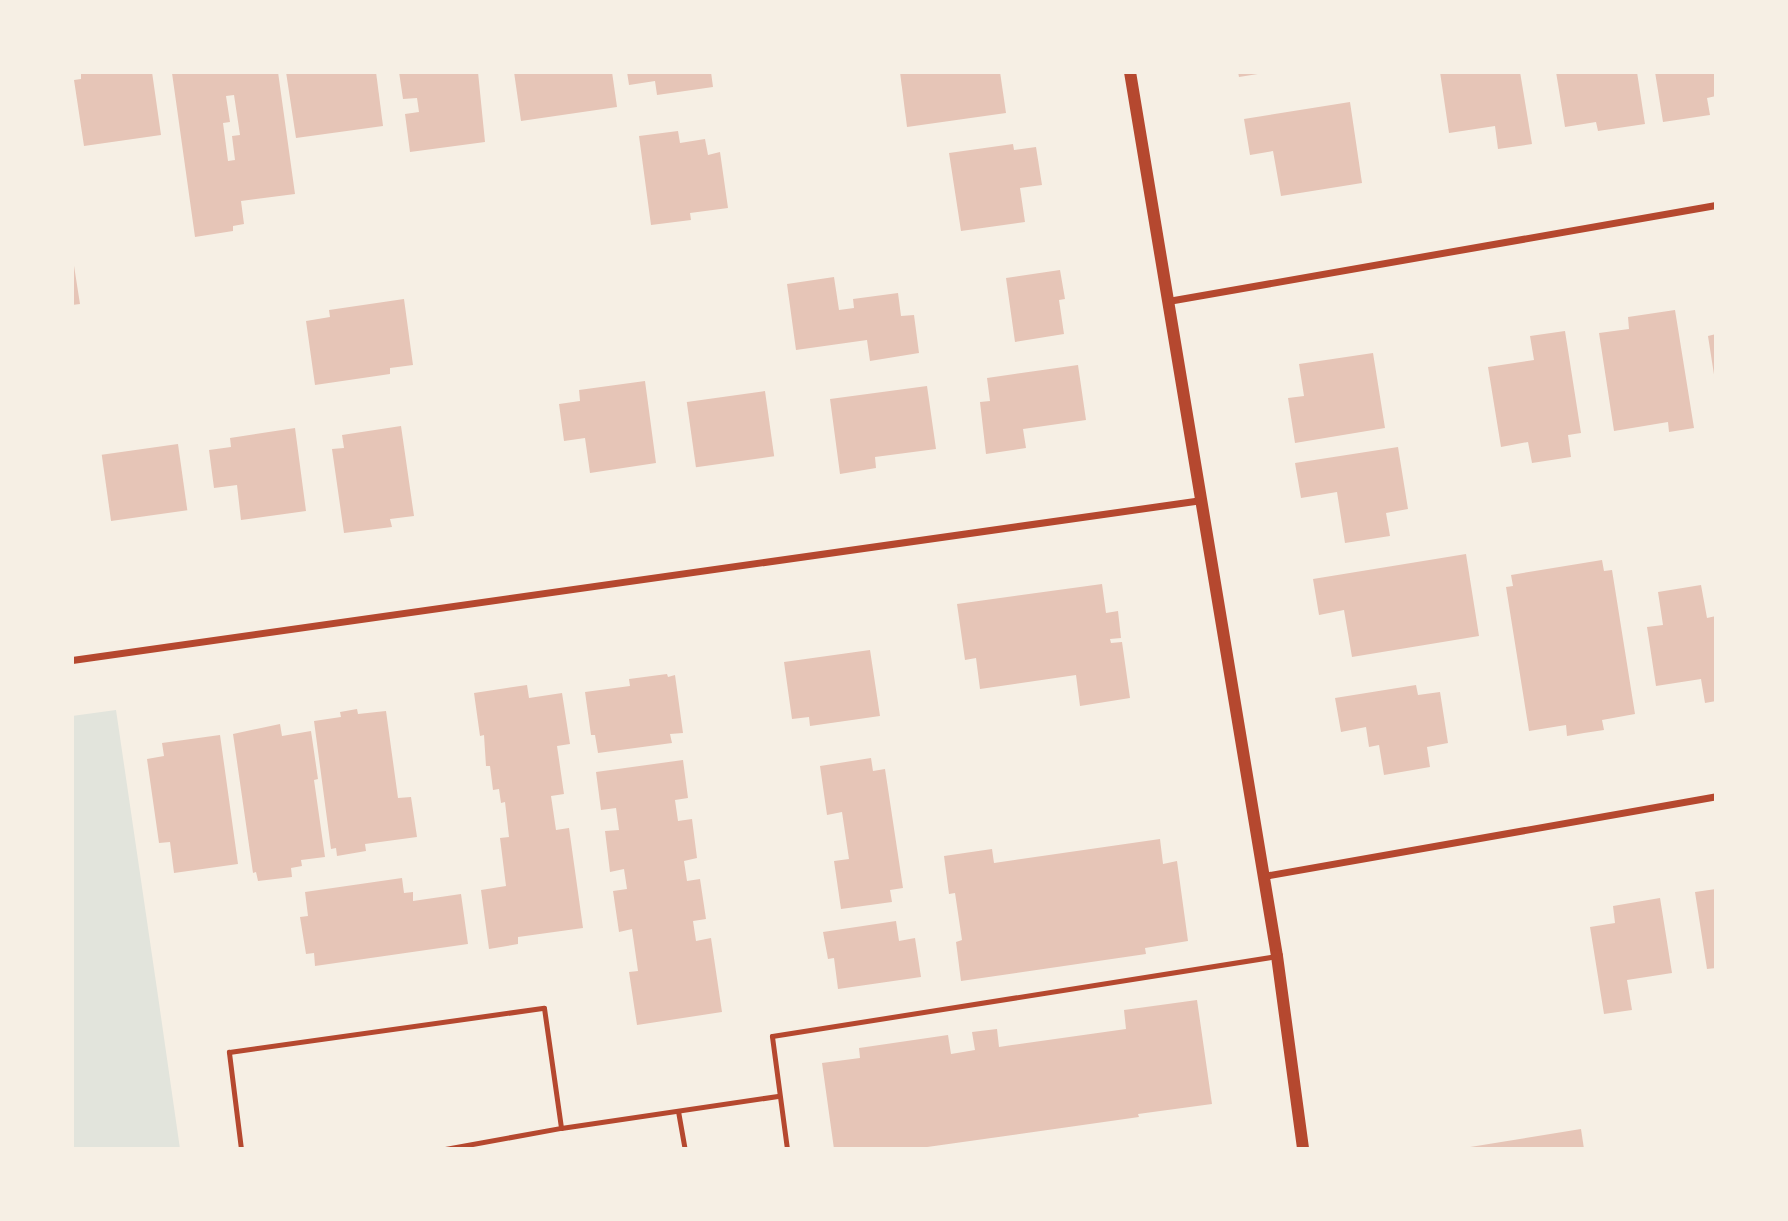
<!DOCTYPE html>
<html>
<head>
<meta charset="utf-8">
<style>
  body { margin:0 }
  #map { position:relative; width:1788px; height:1221px; overflow:hidden; background:#f6efe4; font-family:Figtree,sans-serif }
  div>[style] { position:absolute }
  .green>* { inset:0; background:#e2e4dc }
  .building>* { inset:0; background:#e6c5b7; transform-origin:0 0 }
  .service>* { height:5px; margin:-2.5px; padding:0 2.5px; transform-origin:2.5px; border-radius:2.5px; background:#b5482f }
  .minor>* { height:7px; margin:-3.5px; padding:0 3.5px; transform-origin:3.5px; border-radius:3.5px; background:#b5482f }
  .tertiary>* { height:12px; margin:-6px; padding:0 6px; transform-origin:6px; border-radius:6px; background:#b5482f }
  span { translate:-50% -50%; white-space:nowrap; text-align:center; line-height:1.15; -webkit-text-stroke:7px #f6efe4; paint-order:stroke }
  .frame { position:absolute; inset:0; border:74px solid #f6efe4; pointer-events:none }
</style>
</head>
<body>
<div id="map">
  <div class="green">
    <div style="clip-path:polygon(116px 710px,158px 996px,180px 1149px,72px 1149px,72px 716px)"></div>
  </div>
  <div class="building">
    <div style="clip-path:polygon(81px 72px,152px 72px,161px 135px,84px 146px,74px 80px,81px 79px)"></div>
    <div style="clip-path:polygon(evenodd,178px 72px,278px 72px,295px 194px,241px 201px,244px 224px,233px 226px,233px 231px,195px 237px,172px 73px,178px 72px,234px 95px,240px 135px,232px 136px,235px 160px,228px 161px,223px 123px,230px 122px,226px 96px,234px 95px)"></div>
    <div style="clip-path:polygon(286px 72px,376px 72px,383px 126px,296px 138px)"></div>
    <div style="clip-path:polygon(399px 72px,478px 72px,485px 142px,410px 152px,405px 114px,419px 112px,417px 98px,403px 99px)"></div>
    <div style="clip-path:polygon(514px 72px,612px 72px,617px 107px,521px 121px)"></div>
    <div style="clip-path:polygon(627px 72px,711px 72px,713px 87px,657px 95px,655px 81px,629px 85px)"></div>
    <div style="clip-path:polygon(900px 72px,1000px 72px,1006px 113px,907px 127px)"></div>
    <div style="clip-path:polygon(1238px 72px,1264px 72px,1264px 73px,1239px 77px)"></div>
    <div style="clip-path:polygon(1440px 72px,1520px 72px,1532px 144px,1498px 149px,1495px 126px,1449px 133px)"></div>
    <div style="clip-path:polygon(1556px 72px,1637px 72px,1645px 124px,1598px 131px,1596px 122px,1565px 127px)"></div>
    <div style="clip-path:polygon(1655px 72px,1716px 72px,1716px 96px,1707px 98px,1710px 115px,1663px 122px)"></div>
    <div style="clip-path:polygon(1350px 102px,1362px 183px,1281px 196px,1273px 151px,1250px 155px,1244px 119px)"></div>
    <div style="clip-path:polygon(678px 131px,680px 143px,705px 139px,708px 155px,720px 152px,728px 208px,690px 213px,691px 220px,651px 225px,639px 136px)"></div>
    <div style="clip-path:polygon(1013px 144px,1014px 150px,1036px 147px,1042px 185px,1020px 188px,1025px 222px,961px 231px,949px 153px)"></div>
    <div style="clip-path:polygon(72px 253px,80px 304px,72px 305px)"></div>
    <div style="clip-path:polygon(1060px 270px,1065px 299px,1059px 300px,1064px 334px,1015px 342px,1006px 278px)"></div>
    <div style="clip-path:polygon(834px 277px,839px 310px,854px 308px,853px 299px,898px 293px,901px 316px,914px 315px,919px 353px,870px 361px,867px 340px,796px 350px,787px 284px)"></div>
    <div style="clip-path:polygon(404px 299px,413px 365px,390px 368px,390px 374px,315px 385px,306px 321px,330px 317px,329px 310px)"></div>
    <div style="clip-path:polygon(1675px 310px,1694px 428px,1669px 432px,1668px 422px,1614px 431px,1599px 333px,1629px 329px,1628px 317px)"></div>
    <div style="clip-path:polygon(1565px 331px,1581px 433px,1568px 435px,1571px 457px,1532px 463px,1528px 442px,1501px 447px,1488px 367px,1534px 360px,1530px 336px)"></div>
    <div style="clip-path:polygon(1716px 334px,1716px 381px,1715px 381px,1708px 336px)"></div>
    <div style="clip-path:polygon(1373px 353px,1385px 428px,1295px 443px,1288px 398px,1304px 396px,1299px 364px)"></div>
    <div style="clip-path:polygon(1078px 365px,1086px 420px,1023px 429px,1026px 448px,986px 454px,980px 402px,990px 401px,987px 378px)"></div>
    <div style="clip-path:polygon(645px 381px,656px 463px,590px 473px,585px 438px,564px 441px,559px 404px,580px 401px,579px 390px)"></div>
    <div style="clip-path:polygon(927px 386px,936px 449px,875px 457px,876px 468px,840px 474px,830px 399px)"></div>
    <div style="left:765px;top:391px;width:66px;height:79px;rotate:82deg"></div>
    <div style="clip-path:polygon(401px 426px,414px 516px,390px 519px,392px 527px,344px 533px,332px 449px,344px 448px,342px 435px)"></div>
    <div style="clip-path:polygon(295px 428px,306px 511px,241px 520px,237px 485px,214px 488px,209px 450px,231px 447px,230px 438px)"></div>
    <div style="left:178px;top:444px;width:67px;height:77px;rotate:82deg"></div>
    <div style="clip-path:polygon(1398px 447px,1408px 509px,1386px 513px,1390px 536px,1345px 543px,1337px 492px,1301px 498px,1295px 463px)"></div>
    <div style="clip-path:polygon(1466px 554px,1479px 636px,1352px 657px,1344px 610px,1319px 615px,1313px 579px)"></div>
    <div style="clip-path:polygon(1602px 560px,1604px 571px,1612px 570px,1635px 714px,1602px 720px,1604px 730px,1584px 733px,1567px 736px,1566px 725px,1529px 731px,1506px 587px,1513px 586px,1511px 575px)"></div>
    <div style="clip-path:polygon(1102px 584px,1106px 613px,1118px 611px,1121px 638px,1110px 639px,1111px 643px,1122px 642px,1130px 698px,1080px 706px,1076px 675px,980px 689px,976px 658px,965px 660px,957px 604px)"></div>
    <div style="clip-path:polygon(1701px 585px,1707px 618px,1716px 616px,1716px 701px,1705px 703px,1701px 679px,1656px 686px,1647px 627px,1663px 625px,1658px 592px)"></div>
    <div style="clip-path:polygon(870px 650px,880px 716px,810px 726px,809px 717px,792px 719px,784px 662px)"></div>
    <div style="clip-path:polygon(667px 674px,668px 677px,675px 675px,683px 733px,670px 734px,672px 743px,598px 753px,595px 735px,591px 735px,585px 692px,630px 686px,629px 679px)"></div>
    <div style="clip-path:polygon(527px 685px,529px 698px,562px 693px,570px 744px,557px 746px,564px 794px,551px 796px,556px 830px,569px 828px,583px 928px,518px 937px,518px 944px,489px 949px,481px 890px,506px 886px,500px 838px,509px 837px,505px 802px,501px 803px,499px 789px,493px 790px,490px 766px,486px 766px,484px 735px,480px 736px,474px 693px)"></div>
    <div style="clip-path:polygon(1416px 685px,1418px 695px,1440px 692px,1448px 743px,1427px 747px,1430px 767px,1384px 775px,1379px 745px,1369px 747px,1366px 727px,1341px 732px,1335px 698px)"></div>
    <div style="clip-path:polygon(357px 709px,358px 714px,386px 711px,398px 798px,411px 797px,417px 837px,365px 844px,366px 851px,337px 856px,336px 848px,331px 849px,314px 721px,341px 717px,340px 712px)"></div>
    <div style="clip-path:polygon(280px 724px,282px 736px,311px 731px,318px 779px,314px 780px,325px 857px,301px 860px,302px 866px,291px 868px,292px 877px,258px 881px,256px 872px,253px 873px,233px 734px)"></div>
    <div style="clip-path:polygon(220px 735px,238px 864px,174px 873px,170px 842px,159px 843px,147px 759px,164px 756px,162px 743px)"></div>
    <div style="clip-path:polygon(871px 758px,873px 771px,885px 769px,903px 888px,890px 890px,892px 902px,841px 909px,834px 861px,849px 859px,842px 812px,827px 815px,820px 766px)"></div>
    <div style="clip-path:polygon(683px 760px,688px 798px,675px 800px,678px 821px,692px 819px,697px 858px,684px 861px,687px 881px,700px 879px,706px 919px,693px 921px,696px 941px,711px 938px,722px 1012px,637px 1025px,629px 972px,638px 971px,632px 929px,619px 932px,613px 891px,627px 889px,624px 869px,610px 872px,605px 831px,619px 830px,616px 808px,601px 810px,596px 772px)"></div>
    <div style="clip-path:polygon(1160px 839px,1163px 864px,1177px 861px,1188px 941px,1145px 948px,1146px 954px,961px 981px,956px 942px,962px 940px,955px 893px,949px 894px,944px 856px,992px 849px,994px 863px)"></div>
    <div style="clip-path:polygon(402px 878px,404px 893px,413px 892px,413px 901px,461px 894px,468px 944px,315px 966px,314px 953px,306px 954px,300px 917px,308px 916px,305px 892px)"></div>
    <div style="clip-path:polygon(1716px 889px,1716px 968px,1707px 969px,1695px 892px)"></div>
    <div style="clip-path:polygon(1660px 898px,1672px 973px,1627px 980px,1632px 1010px,1604px 1014px,1590px 927px,1615px 923px,1613px 906px)"></div>
    <div style="clip-path:polygon(896px 921px,899px 941px,915px 938px,921px 977px,838px 989px,834px 958px,828px 959px,823px 932px)"></div>
    <div style="clip-path:polygon(1197px 1000px,1212px 1104px,1138px 1114px,1139px 1117px,913px 1149px,834px 1149px,822px 1063px,860px 1058px,859px 1048px,948px 1035px,951px 1054px,975px 1050px,972px 1032px,997px 1029px,999px 1047px,1012px 1045px,1126px 1029px,1124px 1010px)"></div>
    <div style="clip-path:polygon(1581px 1129px,1584px 1149px,1464px 1149px,1464px 1148px)"></div>
  </div>
  <div class="service">
    <div style="left:678px;top:1111px;width:39px;rotate:80deg"></div>
    <div style="left:241px;top:1149px;width:98px;rotate:-97.1deg"></div>
    <div style="left:229px;top:1052px;width:318px;rotate:-8deg"></div>
    <div style="left:544px;top:1008px;width:121px;rotate:81.9deg"></div>
    <div style="left:445px;top:1149px;width:118px;rotate:-10.3deg"></div>
    <div style="left:561px;top:1128px;width:219px;rotate:-8.4deg"></div>
    <div style="left:787px;top:1149px;width:114px;rotate:-97.6deg"></div>
    <div style="left:772px;top:1036px;width:511px;rotate:-9deg"></div>
  </div>
  <div class="minor">
    <div style="left:1168px;top:301px;width:556px;rotate:-9.94deg"></div>
    <div style="left:72px;top:660px;width:1141px;rotate:-8.06deg"></div>
    <div style="left:1264px;top:876px;width:459px;rotate:-10deg"></div>
  </div>
  <div class="tertiary">
    <div style="left:1130px;top:72px;width:896px;rotate:80.56deg"></div>
    <div style="left:1277px;top:956px;width:195px;rotate:82.3deg"></div>
  </div>
  <div class="frame"></div>
</div>
</body>
</html>
